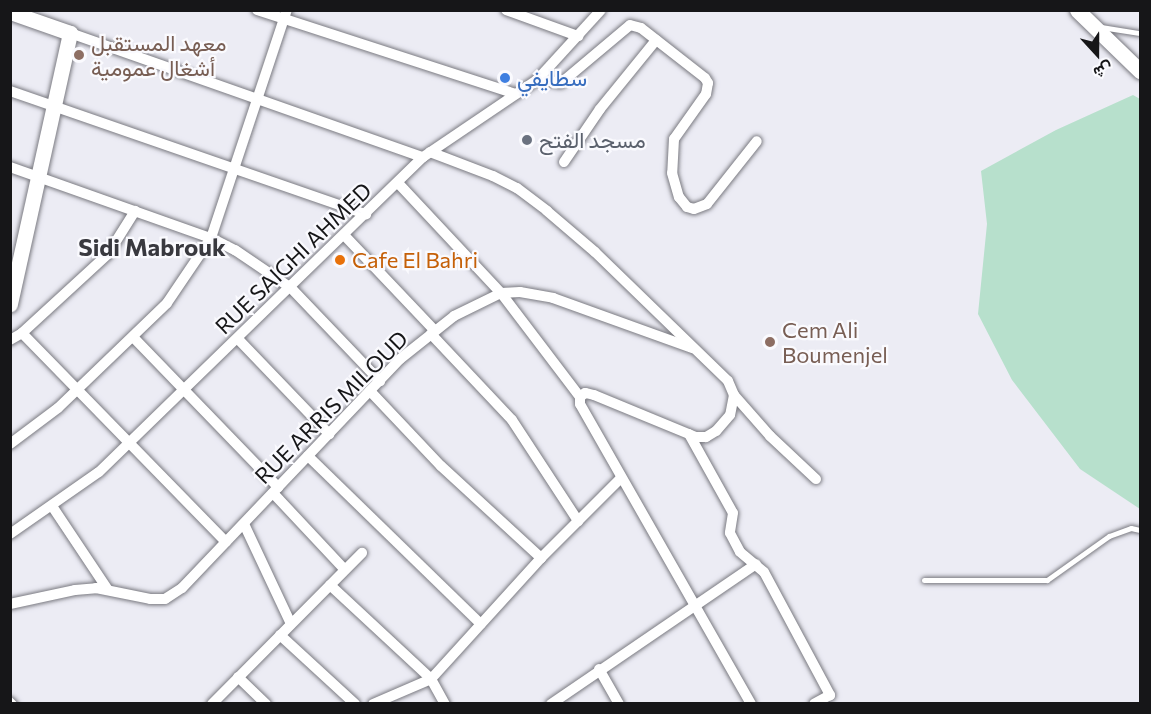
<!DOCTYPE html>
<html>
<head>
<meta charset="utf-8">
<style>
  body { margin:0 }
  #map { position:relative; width:1151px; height:714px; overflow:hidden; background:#ececf4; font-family:Commissioner,Vazirmatn,sans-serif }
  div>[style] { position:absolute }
  .green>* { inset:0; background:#b7e0cc }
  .roads { filter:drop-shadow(0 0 2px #7a7a81) drop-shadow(0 0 2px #7a7a81) }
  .lane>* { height:5px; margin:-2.5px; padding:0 2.5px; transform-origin:2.5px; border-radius:2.5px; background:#fff }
  .street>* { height:10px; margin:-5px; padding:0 5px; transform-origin:5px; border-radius:5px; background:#fff }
  .secondary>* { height:15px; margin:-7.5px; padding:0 7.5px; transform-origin:7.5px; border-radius:7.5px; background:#fff }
  .dots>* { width:16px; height:16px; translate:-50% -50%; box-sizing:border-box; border:3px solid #fafafe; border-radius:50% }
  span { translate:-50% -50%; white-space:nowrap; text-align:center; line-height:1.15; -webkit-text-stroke:4.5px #fafafe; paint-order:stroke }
  .education-label { font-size:22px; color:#785e54 }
  .left { translate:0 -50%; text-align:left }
  .shop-label { font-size:22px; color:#366cbe }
  .worship-label { font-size:22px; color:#5b616d }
  .street-label { font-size:22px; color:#161618 }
  .food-label { font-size:22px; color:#c56008 }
  .neighbourhood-label { font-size:24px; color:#39393f; font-weight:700 }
  .frame { position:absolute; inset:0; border:12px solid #161618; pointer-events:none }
  .north { position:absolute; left:1067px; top:24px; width:60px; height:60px; -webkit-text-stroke:4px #fafafe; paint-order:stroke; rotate:159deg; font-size:16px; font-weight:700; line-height:24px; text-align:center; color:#161618 }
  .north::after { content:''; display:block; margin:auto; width:21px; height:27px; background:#161618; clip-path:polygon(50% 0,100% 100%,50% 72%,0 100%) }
</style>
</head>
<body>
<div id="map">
  <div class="green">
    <div style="clip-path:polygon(1133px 95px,1140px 99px,1140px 509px,1080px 469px,1012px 380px,978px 314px,987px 224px,981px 171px,1056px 130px)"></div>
  </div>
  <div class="roads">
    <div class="lane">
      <div style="left:1101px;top:27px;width:39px;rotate:9deg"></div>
      <div style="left:924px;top:580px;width:123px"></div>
      <div style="left:1047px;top:580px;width:76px;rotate:-35.4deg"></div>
      <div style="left:1109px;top:536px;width:23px;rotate:-20deg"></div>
      <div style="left:1131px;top:528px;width:9px;rotate:13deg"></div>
      <div style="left:10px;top:699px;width:7px;rotate:45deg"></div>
    </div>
    <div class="street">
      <div style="left:257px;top:10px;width:272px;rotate:18deg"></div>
      <div style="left:506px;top:10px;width:77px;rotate:19.9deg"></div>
      <div style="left:70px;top:33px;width:374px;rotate:19.4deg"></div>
      <div style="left:538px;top:79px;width:23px;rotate:10deg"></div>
      <div style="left:561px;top:83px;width:90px;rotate:-40deg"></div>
      <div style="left:630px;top:25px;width:11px;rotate:15deg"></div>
      <div style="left:641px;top:28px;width:81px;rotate:38deg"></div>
      <div style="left:705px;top:78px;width:6px;rotate:59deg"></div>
      <div style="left:708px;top:83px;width:11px;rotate:100deg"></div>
      <div style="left:706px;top:94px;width:55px;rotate:125.4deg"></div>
      <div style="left:674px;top:139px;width:34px;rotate:93deg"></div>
      <div style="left:672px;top:173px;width:25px;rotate:74deg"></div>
      <div style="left:679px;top:197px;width:13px;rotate:51deg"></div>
      <div style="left:687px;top:207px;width:7px;rotate:16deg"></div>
      <div style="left:694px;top:209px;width:14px;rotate:-21deg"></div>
      <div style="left:707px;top:204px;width:80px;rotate:-51.6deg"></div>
      <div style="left:10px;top:91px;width:377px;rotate:19.1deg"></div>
      <div style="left:430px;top:152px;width:67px;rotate:20.9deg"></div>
      <div style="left:493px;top:176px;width:27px;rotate:27deg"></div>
      <div style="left:517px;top:188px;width:38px;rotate:37deg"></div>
      <div style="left:547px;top:211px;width:63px;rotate:40.5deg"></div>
      <div style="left:595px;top:252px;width:185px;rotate:44.1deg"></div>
      <div style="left:728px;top:381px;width:15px;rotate:67deg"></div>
      <div style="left:734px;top:395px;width:20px;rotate:101deg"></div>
      <div style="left:730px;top:415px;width:21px;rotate:131deg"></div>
      <div style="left:716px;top:431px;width:12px;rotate:149deg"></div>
      <div style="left:706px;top:437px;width:10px;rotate:180deg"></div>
      <div style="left:696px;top:437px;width:110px;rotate:-157.6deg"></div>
      <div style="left:594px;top:395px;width:9px;rotate:-167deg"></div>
      <div style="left:585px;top:393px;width:6px;rotate:141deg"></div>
      <div style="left:580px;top:397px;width:7px;rotate:90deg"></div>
      <div style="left:580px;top:404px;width:345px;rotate:60.3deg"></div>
      <div style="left:564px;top:162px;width:64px;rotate:-55.8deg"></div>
      <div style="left:600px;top:109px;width:89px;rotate:-50.9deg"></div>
      <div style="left:10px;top:167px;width:213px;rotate:19.5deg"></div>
      <div style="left:211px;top:238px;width:27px;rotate:27deg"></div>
      <div style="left:235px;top:250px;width:68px;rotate:34.2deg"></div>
      <div style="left:291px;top:288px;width:129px;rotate:46.3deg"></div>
      <div style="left:398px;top:183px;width:151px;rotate:46.9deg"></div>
      <div style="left:501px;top:293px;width:131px;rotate:52.8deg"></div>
      <div style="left:344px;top:235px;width:132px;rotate:46.5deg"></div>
      <div style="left:22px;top:333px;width:292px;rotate:45.7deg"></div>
      <div style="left:431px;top:334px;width:118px;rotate:46.7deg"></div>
      <div style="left:512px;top:420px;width:121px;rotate:56.8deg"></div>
      <div style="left:133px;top:337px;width:209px;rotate:46deg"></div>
      <div style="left:238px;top:339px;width:132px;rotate:46.2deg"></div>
      <div style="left:10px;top:340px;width:14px;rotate:-30deg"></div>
      <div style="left:22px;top:333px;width:117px;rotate:-42.6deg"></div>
      <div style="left:108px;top:254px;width:51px;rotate:-57.9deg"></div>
      <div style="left:370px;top:391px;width:103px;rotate:46.6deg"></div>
      <div style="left:441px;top:466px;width:136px;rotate:42.6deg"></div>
      <div style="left:734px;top:395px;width:55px;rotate:48.7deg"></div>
      <div style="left:770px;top:436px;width:63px;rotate:43.1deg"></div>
      <div style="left:689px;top:434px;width:90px;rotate:60.9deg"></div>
      <div style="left:733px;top:513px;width:20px;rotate:99deg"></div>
      <div style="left:730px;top:533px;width:21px;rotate:62deg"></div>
      <div style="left:740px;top:552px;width:31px;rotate:40deg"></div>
      <div style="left:764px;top:572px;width:140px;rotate:61.8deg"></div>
      <div style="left:830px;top:695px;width:18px;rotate:151deg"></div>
      <div style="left:10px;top:444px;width:60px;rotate:-36.9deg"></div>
      <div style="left:58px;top:408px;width:151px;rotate:-43.9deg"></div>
      <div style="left:167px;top:303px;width:78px;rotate:-55.9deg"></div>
      <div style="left:211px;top:238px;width:240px;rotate:-71.6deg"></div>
      <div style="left:308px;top:456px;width:241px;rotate:44.2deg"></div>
      <div style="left:273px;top:493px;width:105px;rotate:46.9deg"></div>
      <div style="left:52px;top:506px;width:101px;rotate:56.3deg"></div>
      <div style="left:244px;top:524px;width:110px;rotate:64.8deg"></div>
      <div style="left:10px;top:534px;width:108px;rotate:-34.9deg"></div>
      <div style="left:99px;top:472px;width:452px;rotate:-44.2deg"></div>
      <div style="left:423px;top:157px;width:139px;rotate:-34.1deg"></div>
      <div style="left:538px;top:79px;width:93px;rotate:-47.6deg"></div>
      <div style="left:330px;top:585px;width:138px;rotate:42.9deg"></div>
      <div style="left:431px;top:679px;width:29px;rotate:61deg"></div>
      <div style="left:10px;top:604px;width:66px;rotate:-12.2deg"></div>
      <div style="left:75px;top:590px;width:21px;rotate:-5deg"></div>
      <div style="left:96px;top:588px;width:55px;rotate:11.5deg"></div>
      <div style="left:150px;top:599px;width:15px"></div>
      <div style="left:165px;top:599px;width:20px;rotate:-33deg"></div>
      <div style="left:182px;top:588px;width:316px;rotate:-46.4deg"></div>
      <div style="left:400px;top:359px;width:69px;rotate:-38.5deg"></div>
      <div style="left:454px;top:316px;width:52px;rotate:-26.1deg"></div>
      <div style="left:501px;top:293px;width:19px;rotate:-3deg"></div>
      <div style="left:520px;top:292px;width:34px;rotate:10deg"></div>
      <div style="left:553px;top:298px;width:148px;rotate:19.8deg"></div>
      <div style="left:280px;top:635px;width:102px;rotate:42.6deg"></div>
      <div style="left:599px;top:669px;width:40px;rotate:60.3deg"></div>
      <div style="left:238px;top:677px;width:39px;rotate:44deg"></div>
      <div style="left:212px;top:704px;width:213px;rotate:-45.2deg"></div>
      <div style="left:373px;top:704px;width:63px;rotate:-23.3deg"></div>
      <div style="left:431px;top:679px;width:164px;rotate:-47.7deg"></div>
      <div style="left:541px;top:558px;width:113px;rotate:-45deg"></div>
      <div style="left:551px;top:704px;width:248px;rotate:-34.3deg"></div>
    </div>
    <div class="secondary">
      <div style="left:1077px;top:10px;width:88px;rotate:44.1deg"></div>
      <div style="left:10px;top:12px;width:64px;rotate:19.3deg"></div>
      <div style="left:70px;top:33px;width:278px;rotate:102.5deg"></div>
    </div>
  </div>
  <div class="dots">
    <div style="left:79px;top:55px;background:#8d6e63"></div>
    <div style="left:505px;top:78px;background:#3f7fe0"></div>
    <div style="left:527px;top:140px;background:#6b7280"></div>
    <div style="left:340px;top:260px;background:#e8710a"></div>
    <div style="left:770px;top:342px;background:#8d6e63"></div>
  </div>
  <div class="education-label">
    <span class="left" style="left:91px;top:55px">معهد المستقبل<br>أشغال عمومية</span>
    <span class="left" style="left:782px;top:342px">Cem Ali<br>Boumenjel</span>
  </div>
  <div class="shop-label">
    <span class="left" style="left:517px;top:78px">سطايفي</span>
  </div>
  <div class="worship-label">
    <span class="left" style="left:539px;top:140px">مسجد الفتح</span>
  </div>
  <div class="street-label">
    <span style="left:293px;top:258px;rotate:-44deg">RUE SAIGHI AHMED</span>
    <span style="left:331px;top:407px;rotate:-45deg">RUE ARRIS MILOUD</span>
  </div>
  <div class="food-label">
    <span class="left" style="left:352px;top:260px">Cafe El Bahri</span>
  </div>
  <div class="neighbourhood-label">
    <span style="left:152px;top:247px">Sidi Mabrouk</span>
  </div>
  <div class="frame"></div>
  <div class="north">ش</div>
</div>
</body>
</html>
